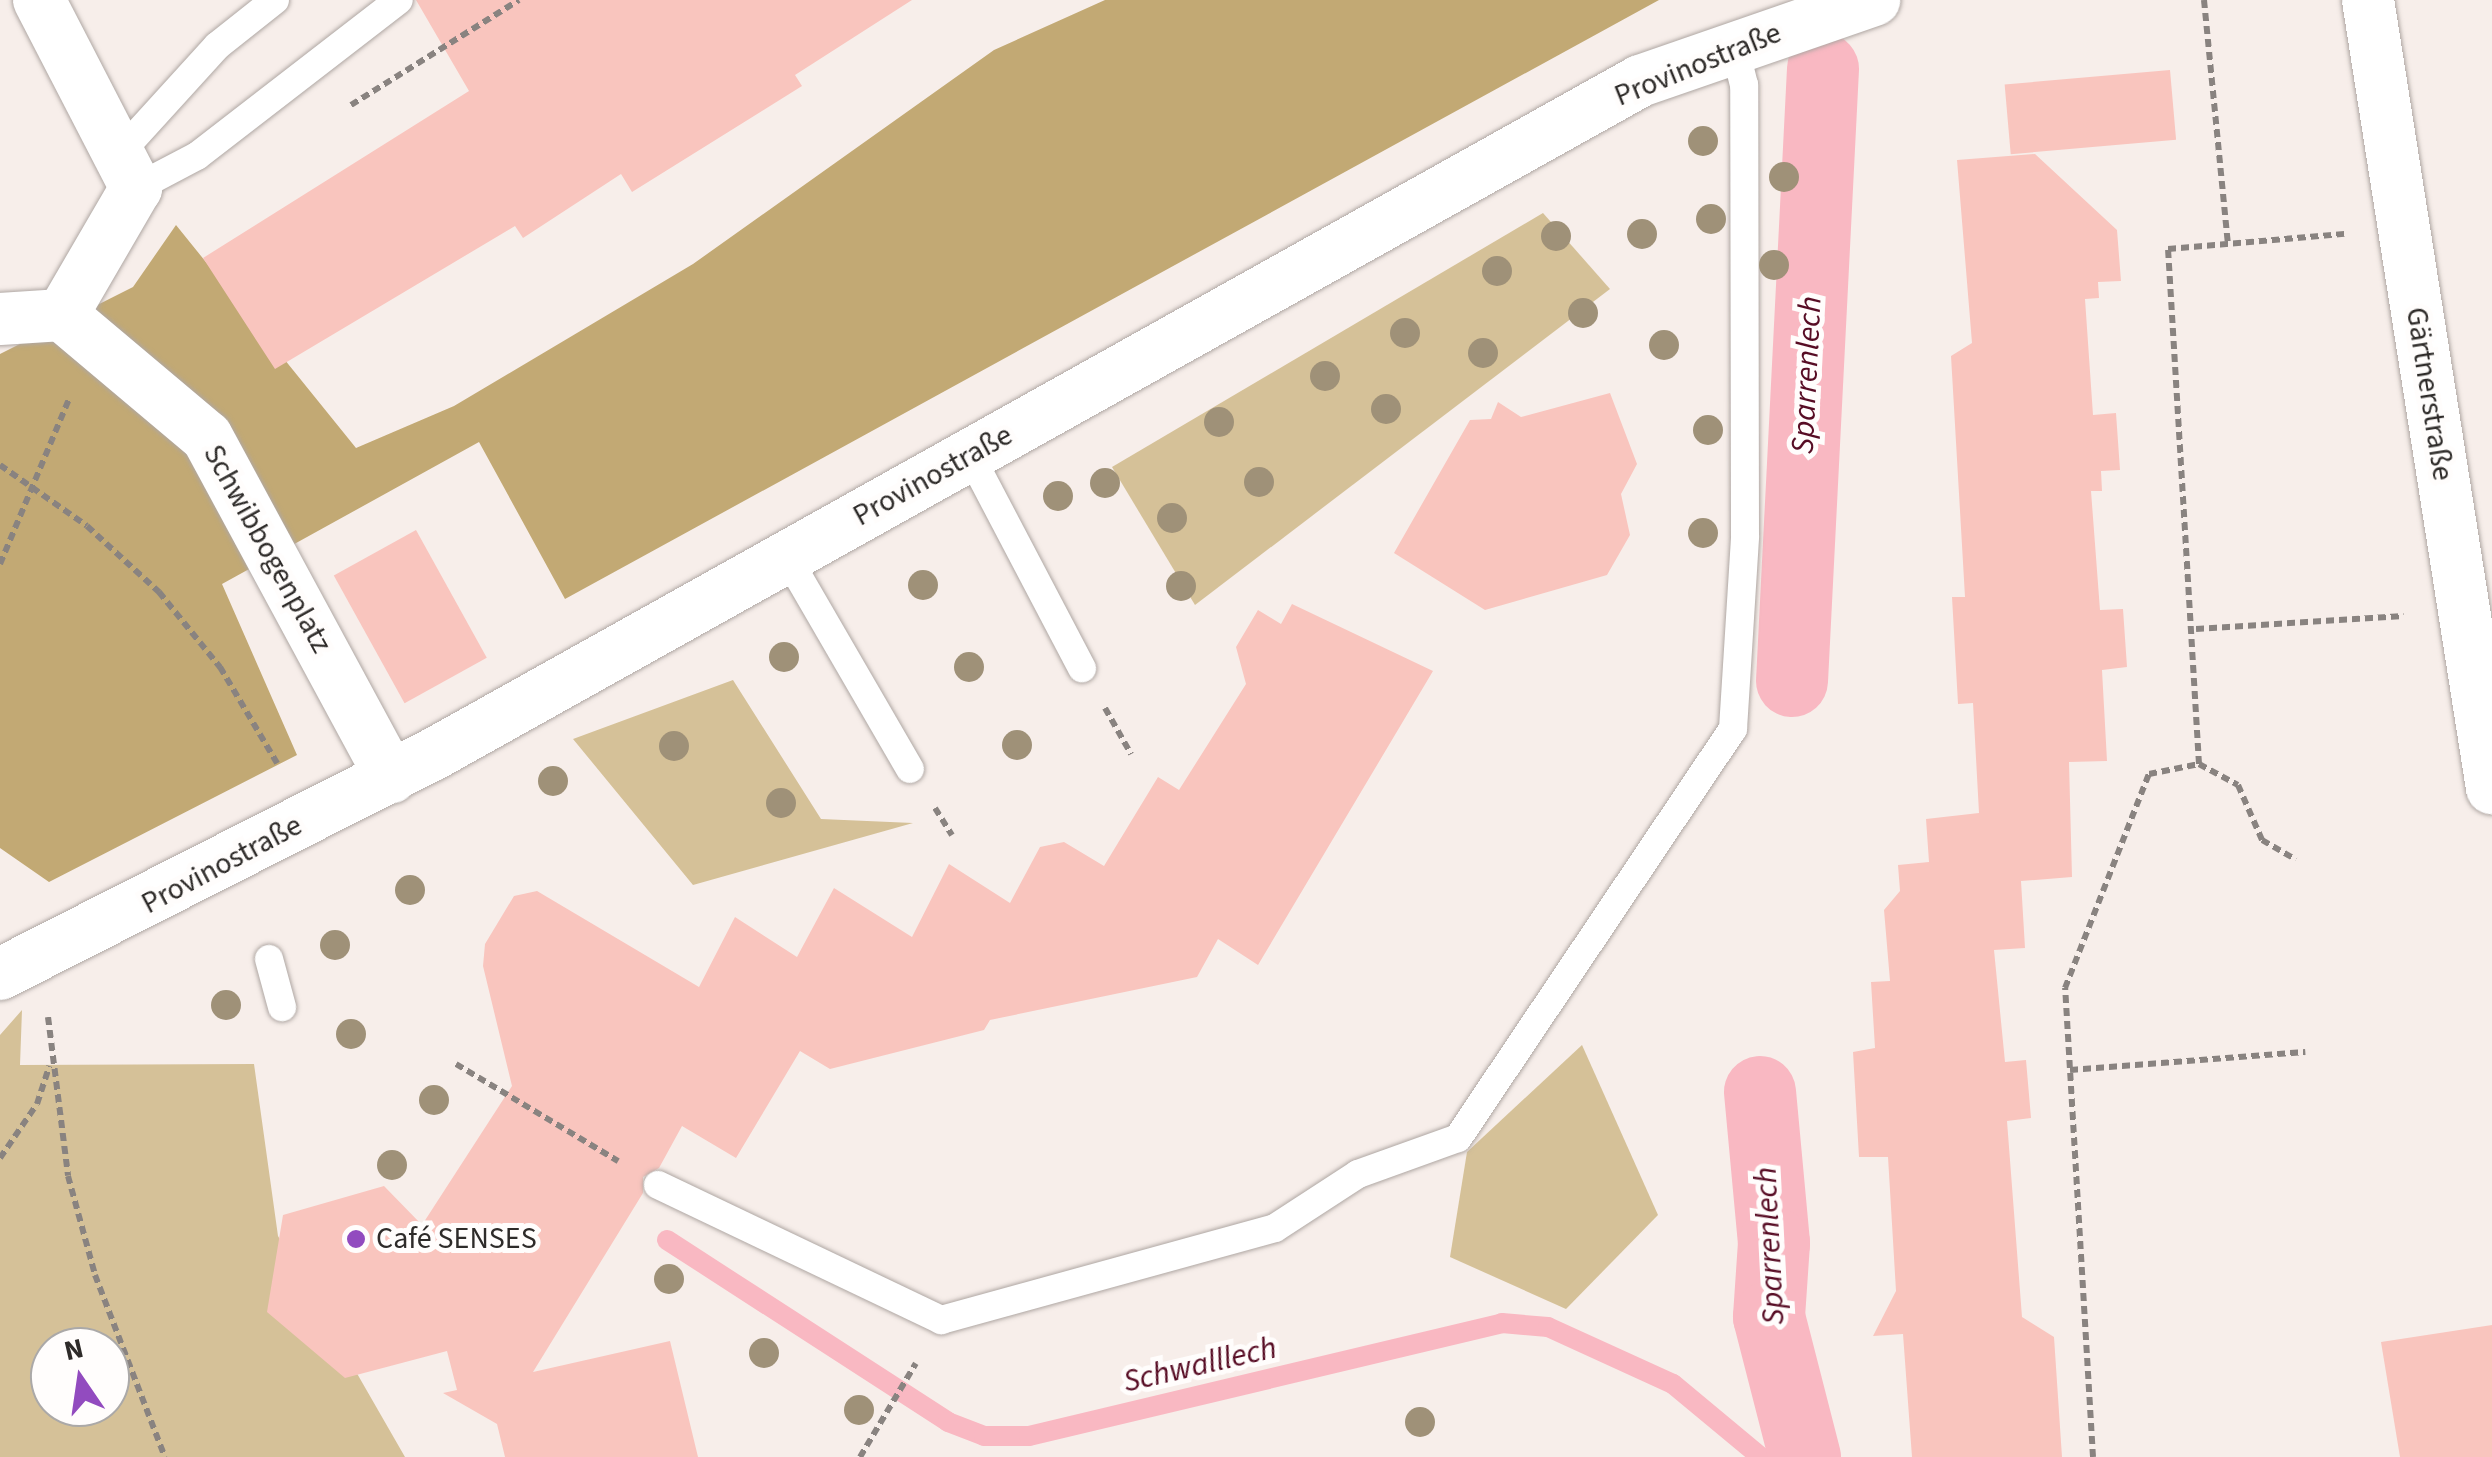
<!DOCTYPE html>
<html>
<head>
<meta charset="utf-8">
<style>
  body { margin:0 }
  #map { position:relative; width:2492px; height:1457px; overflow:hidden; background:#f7eeea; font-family:"Source Sans 3",sans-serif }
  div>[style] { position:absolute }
  .green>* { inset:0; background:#d5c198 }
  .forest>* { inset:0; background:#c2a974 }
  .stream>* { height:20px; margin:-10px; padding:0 10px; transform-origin:10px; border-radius:10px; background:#f9b8c2 }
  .canal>* { height:72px; margin:-36px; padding:0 36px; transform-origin:36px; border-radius:36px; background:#f9b8c2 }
  .building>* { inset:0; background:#f9c5be; transform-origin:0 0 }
  .path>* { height:6px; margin-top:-3px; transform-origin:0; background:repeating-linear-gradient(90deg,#898380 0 8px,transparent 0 13px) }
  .roads { filter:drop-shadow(0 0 2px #afa7a3) drop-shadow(0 0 2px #afa7a3) }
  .service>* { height:28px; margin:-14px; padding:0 14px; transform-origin:14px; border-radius:14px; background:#fff }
  .minor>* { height:52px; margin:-26px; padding:0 26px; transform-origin:26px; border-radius:26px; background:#fff }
  .trees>* { width:30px; height:30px; margin:-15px; border-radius:50%; background:#9f9178 }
  .dots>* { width:28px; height:28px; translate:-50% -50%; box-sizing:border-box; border:5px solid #fffdfc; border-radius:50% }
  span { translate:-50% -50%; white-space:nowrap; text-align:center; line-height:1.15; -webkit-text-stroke:10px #fffdfc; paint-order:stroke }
  .street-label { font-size:30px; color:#2e2b29 }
  .poi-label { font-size:30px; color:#2e2b29 }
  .left { translate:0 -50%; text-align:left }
  .water-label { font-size:32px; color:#570c24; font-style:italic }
  .north { position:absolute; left:30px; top:1327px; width:100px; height:100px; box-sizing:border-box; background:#fffdfc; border:2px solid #aba9a8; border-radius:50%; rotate:347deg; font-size:28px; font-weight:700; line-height:40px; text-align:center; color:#2e2b29 }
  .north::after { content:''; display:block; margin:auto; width:35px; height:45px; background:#924bbf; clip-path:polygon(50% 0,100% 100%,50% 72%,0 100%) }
</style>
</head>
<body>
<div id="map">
  <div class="green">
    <div style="clip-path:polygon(1543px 213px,1610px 289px,1195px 605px,1112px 467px)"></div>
    <div style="clip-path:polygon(733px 680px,821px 819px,913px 823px,693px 885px,573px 739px)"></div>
    <div style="clip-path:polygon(evenodd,22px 1010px,20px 1065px,254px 1064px,278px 1236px,405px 1457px,0 1457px,0 1035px,22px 1010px,50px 1347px,110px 1347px,110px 1407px,50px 1407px,50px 1347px)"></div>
    <div style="clip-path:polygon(1582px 1045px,1658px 1215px,1566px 1309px,1450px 1257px,1467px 1152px)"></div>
  </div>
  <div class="forest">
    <div style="clip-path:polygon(1105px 0,1659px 0,565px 599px,479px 442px,222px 584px,297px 755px,49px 882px,0 848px,0 354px,133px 287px,176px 225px,356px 448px,454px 406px,693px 264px,994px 50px)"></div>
  </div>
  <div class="stream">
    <div style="left:667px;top:1240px;width:335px;rotate:32.9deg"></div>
    <div style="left:948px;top:1422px;width:39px;rotate:21deg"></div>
    <div style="left:984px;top:1436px;width:45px"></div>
    <div style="left:1029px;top:1436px;width:486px;rotate:-13.4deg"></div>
    <div style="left:1502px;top:1323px;width:46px;rotate:5deg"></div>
    <div style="left:1548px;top:1327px;width:137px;rotate:24.5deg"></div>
    <div style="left:1673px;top:1384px;width:114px;rotate:39.7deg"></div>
  </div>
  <div class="canal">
    <div style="left:1792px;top:681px;width:613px;rotate:-87.1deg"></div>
    <div style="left:1760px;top:1092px;width:152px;rotate:84.7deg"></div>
    <div style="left:1774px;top:1243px;width:74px;rotate:93.9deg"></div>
    <div style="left:1769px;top:1317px;width:145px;rotate:75.6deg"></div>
  </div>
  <div class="building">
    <div style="clip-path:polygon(416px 0,912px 0,795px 75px,802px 86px,632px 192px,621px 174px,523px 238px,515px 226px,275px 369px,203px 258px,469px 91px)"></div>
    <div style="left:2170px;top:70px;width:70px;height:166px;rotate:85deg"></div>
    <div style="clip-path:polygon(2035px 154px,2117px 230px,2121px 281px,2098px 282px,2099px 298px,2085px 299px,2093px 415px,2116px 413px,2120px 470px,2101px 471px,2102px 491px,2091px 491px,2100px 610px,2123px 609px,2127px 667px,2102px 670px,2107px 761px,2069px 762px,2072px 877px,2021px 881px,2025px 948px,1994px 950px,2005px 1062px,2026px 1060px,2031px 1118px,2007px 1121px,2022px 1317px,2054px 1337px,2062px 1457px,1912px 1457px,1903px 1334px,1873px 1336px,1896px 1291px,1888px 1157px,1859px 1157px,1853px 1052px,1875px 1048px,1871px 982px,1890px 981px,1884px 910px,1900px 891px,1898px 865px,1929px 862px,1926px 819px,1979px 813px,1973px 703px,1958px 704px,1952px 597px,1965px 597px,1951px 356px,1972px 343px,1957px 160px)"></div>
    <div style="clip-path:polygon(1610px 393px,1637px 464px,1621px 494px,1630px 535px,1607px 575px,1485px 610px,1394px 553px,1470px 420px,1491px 419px,1498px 402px,1521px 417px)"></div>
    <div style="left:416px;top:530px;width:146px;height:94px;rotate:61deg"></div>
    <div style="clip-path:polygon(1292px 604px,1433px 671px,1258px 965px,1218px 939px,1197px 977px,990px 1020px,984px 1030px,830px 1069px,800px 1051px,736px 1158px,682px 1126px,659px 1168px,643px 1177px,643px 1193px,533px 1372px,670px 1341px,698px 1457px,505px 1457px,497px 1424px,443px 1393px,457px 1390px,447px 1351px,345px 1378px,267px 1312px,283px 1215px,384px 1186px,422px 1225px,512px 1086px,483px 966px,485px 944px,514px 896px,537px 891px,699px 987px,735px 917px,797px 957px,834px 888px,912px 937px,949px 864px,1010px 903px,1040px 847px,1064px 842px,1104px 866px,1158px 777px,1179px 790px,1246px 684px,1236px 647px,1258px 610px,1281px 624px)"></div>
    <div style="clip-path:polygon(2492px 1325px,2492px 1457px,2400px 1457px,2381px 1342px)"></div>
  </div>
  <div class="path">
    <div style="left:2204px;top:0;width:244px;rotate:84.4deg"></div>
    <div style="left:351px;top:105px;width:198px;rotate:-32deg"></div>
    <div style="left:0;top:465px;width:106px;rotate:35deg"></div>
    <div style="left:87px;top:526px;width:98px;rotate:42.5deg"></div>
    <div style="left:159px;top:592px;width:97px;rotate:50.9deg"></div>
    <div style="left:220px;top:667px;width:112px;rotate:59.3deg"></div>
    <div style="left:0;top:564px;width:179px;rotate:-67.3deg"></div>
    <div style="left:2196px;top:629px;width:208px;rotate:-3.6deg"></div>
    <div style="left:1105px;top:708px;width:53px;rotate:60.5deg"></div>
    <div style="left:2199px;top:764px;width:44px;rotate:28.3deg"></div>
    <div style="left:2238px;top:785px;width:60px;rotate:66.4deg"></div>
    <div style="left:2262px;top:840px;width:39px;rotate:30deg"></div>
    <div style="left:935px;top:808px;width:32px;rotate:58deg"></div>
    <div style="left:48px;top:1017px;width:160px;rotate:82.8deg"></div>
    <div style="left:68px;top:1176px;width:103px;rotate:74.7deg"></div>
    <div style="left:95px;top:1275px;width:195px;rotate:69deg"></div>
    <div style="left:456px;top:1064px;width:189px;rotate:30.9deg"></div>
    <div style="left:2070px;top:1070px;width:236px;rotate:-4.4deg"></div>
    <div style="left:0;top:1158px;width:65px;rotate:-55.6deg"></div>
    <div style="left:37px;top:1104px;width:40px;rotate:-72deg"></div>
    <div style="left:860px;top:1457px;width:109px;rotate:-59.2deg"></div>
    <div style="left:2093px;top:1457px;width:470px;rotate:-93.4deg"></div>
    <div style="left:2065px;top:988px;width:230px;rotate:-68.6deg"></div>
    <div style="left:2149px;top:774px;width:51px;rotate:-11.3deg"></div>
    <div style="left:2199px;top:764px;width:516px;rotate:-93.44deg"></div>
    <div style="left:2168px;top:249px;width:177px;rotate:-4.9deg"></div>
  </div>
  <div class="roads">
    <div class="service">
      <div style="left:117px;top:156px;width:149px;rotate:-47.7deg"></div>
      <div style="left:217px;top:46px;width:74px;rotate:-38.4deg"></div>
      <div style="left:136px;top:188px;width:69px;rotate:-27.7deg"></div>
      <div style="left:197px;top:156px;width:255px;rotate:-37.7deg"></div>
      <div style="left:970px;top:455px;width:241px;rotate:62.3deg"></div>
      <div style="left:787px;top:557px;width:245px;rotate:59.9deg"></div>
      <div style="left:269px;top:959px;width:50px;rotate:74.8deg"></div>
      <div style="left:658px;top:1185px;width:314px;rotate:25.5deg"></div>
      <div style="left:941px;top:1320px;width:346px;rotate:-15.4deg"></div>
      <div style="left:1275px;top:1228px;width:99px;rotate:-33deg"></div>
      <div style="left:1358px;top:1174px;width:106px;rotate:-19.8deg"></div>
      <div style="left:1458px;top:1138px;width:493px;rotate:-56.1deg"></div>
      <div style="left:1733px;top:729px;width:193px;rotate:-86.4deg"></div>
      <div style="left:1745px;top:536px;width:451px;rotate:-90.1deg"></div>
      <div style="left:1744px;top:85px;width:38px;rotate:-104deg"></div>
    </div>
    <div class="minor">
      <div style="left:39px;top:0;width:212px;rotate:62.7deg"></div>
      <div style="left:136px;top:188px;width:147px;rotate:120.2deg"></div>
      <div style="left:2368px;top:0;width:798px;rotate:81.06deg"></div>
      <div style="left:0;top:319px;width:62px;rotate:-3.7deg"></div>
      <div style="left:62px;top:315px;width:189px;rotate:40.1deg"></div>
      <div style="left:207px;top:437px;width:387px;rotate:61.6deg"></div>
      <div style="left:0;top:974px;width:487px;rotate:-26.9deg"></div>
      <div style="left:434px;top:754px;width:1381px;rotate:-29.16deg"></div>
      <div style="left:1640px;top:81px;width:248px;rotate:-19.1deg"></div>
    </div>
  </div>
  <div class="trees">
    <div style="left:1703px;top:141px"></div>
    <div style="left:1784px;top:177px"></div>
    <div style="left:1711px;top:219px"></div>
    <div style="left:1642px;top:234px"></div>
    <div style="left:1556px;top:236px"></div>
    <div style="left:1774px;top:265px"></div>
    <div style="left:1497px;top:271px"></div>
    <div style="left:1583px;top:313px"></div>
    <div style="left:1405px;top:333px"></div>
    <div style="left:1664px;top:345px"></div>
    <div style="left:1483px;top:353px"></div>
    <div style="left:1325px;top:376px"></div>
    <div style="left:1386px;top:409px"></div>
    <div style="left:1219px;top:422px"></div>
    <div style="left:1708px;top:430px"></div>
    <div style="left:1259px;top:482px"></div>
    <div style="left:1105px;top:483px"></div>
    <div style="left:1058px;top:496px"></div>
    <div style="left:1172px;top:518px"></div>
    <div style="left:1703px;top:533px"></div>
    <div style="left:923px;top:585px"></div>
    <div style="left:1181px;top:586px"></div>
    <div style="left:784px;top:657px"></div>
    <div style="left:969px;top:667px"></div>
    <div style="left:1017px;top:745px"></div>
    <div style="left:674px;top:746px"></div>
    <div style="left:553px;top:781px"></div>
    <div style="left:781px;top:803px"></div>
    <div style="left:410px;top:890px"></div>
    <div style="left:335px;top:945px"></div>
    <div style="left:226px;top:1005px"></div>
    <div style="left:351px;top:1034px"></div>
    <div style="left:434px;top:1100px"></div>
    <div style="left:392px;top:1165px"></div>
    <div style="left:669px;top:1279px"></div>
    <div style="left:764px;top:1353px"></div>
    <div style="left:859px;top:1410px"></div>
    <div style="left:1420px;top:1422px"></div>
  </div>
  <div class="dots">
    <div style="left:356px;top:1239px;background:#924bbf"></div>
  </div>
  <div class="street-label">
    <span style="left:1698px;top:65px;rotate:-22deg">Provinostraße</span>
    <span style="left:2429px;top:394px;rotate:81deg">Gärtnerstraße</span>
    <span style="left:933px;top:476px;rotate:-29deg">Provinostraße</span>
    <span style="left:267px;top:549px;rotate:61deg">Schwibbogenplatz</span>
    <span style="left:222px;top:865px;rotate:-28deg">Provinostraße</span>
  </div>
  <div class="poi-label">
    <span class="left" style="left:376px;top:1239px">Café SENSES</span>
  </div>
  <div class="water-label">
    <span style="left:1807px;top:375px;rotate:-87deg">Sparrenlech</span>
    <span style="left:1770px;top:1246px;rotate:-93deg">Sparrenlech</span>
    <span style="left:1200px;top:1365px;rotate:-13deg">Schwalllech</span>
  </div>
  <div class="north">N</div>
</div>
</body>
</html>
